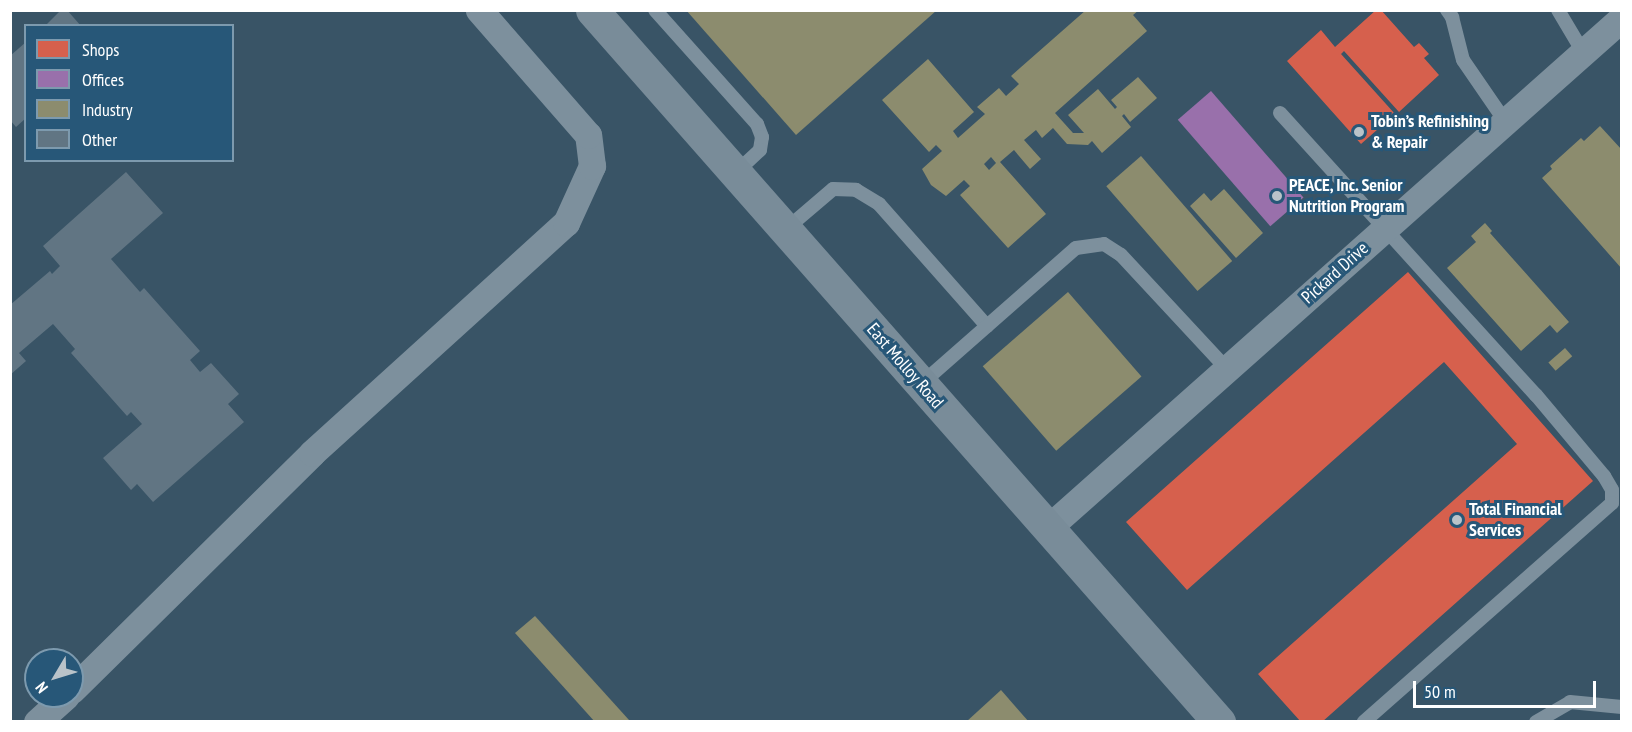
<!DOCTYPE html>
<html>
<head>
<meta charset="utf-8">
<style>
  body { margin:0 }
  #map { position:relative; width:1632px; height:732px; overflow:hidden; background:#395466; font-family:"PT Sans Narrow",sans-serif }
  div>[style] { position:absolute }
  .shops>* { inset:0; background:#d6604d }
  .offices>* { inset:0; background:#9970ab; transform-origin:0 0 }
  .industry>* { inset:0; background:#8c8c6e; transform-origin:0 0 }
  .building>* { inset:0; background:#617583 }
  .lane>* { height:14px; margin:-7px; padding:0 7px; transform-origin:7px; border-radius:7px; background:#7d909d }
  .street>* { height:27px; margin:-13.5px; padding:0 13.5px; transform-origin:13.5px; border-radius:13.5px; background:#7d909d }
  .secondary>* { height:33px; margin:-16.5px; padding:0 16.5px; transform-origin:16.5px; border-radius:16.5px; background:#798c99 }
  .dots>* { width:16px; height:16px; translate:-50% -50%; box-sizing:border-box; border:3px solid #275778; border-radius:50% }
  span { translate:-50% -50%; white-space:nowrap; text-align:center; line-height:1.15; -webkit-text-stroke:6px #275778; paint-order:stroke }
  .poi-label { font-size:18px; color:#fff; font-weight:700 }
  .left { translate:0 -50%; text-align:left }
  .street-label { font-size:18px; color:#fff }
  .frame { position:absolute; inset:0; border:12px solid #fff; pointer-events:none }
  .legend { position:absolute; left:24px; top:24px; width:210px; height:138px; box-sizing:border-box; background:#275778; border:2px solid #7d9aae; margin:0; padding:8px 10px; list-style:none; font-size:18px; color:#fff }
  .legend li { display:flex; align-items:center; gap:12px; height:30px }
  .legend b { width:30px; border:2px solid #7d9aae }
  .north { position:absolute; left:24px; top:648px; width:60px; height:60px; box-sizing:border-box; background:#275778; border:2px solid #7d9aae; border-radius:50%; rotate:232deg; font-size:16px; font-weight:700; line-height:24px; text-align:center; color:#fff }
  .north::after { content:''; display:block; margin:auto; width:21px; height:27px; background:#bac3c9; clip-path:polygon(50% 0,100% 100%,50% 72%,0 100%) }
  .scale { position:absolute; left:1413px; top:681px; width:183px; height:27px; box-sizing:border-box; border:3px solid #fff; border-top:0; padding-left:8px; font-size:18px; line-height:21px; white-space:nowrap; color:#fff; -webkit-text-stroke:4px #275778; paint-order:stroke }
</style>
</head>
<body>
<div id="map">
  <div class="shops">
    <div style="clip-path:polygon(1376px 10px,1381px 10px,1414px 47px,1419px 43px,1429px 54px,1424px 58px,1439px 75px,1399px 112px,1344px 51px,1341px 54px,1395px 114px,1361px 144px,1287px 61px,1321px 30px,1335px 47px)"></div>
    <div style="clip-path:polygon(1408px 272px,1593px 481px,1322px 722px,1301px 722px,1258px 674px,1517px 444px,1444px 362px,1187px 590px,1126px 522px)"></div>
  </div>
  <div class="offices">
    <div style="left:1211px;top:91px;width:141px;height:44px;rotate:49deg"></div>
  </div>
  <div class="industry">
    <div style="clip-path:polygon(686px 10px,937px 10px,796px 135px)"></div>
    <div style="clip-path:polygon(evenodd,1086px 10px,1139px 10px,1133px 15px,1147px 31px,1055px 113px,1073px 133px,1084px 133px,1068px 115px,1098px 89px,1115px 109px,1117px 107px,1111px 100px,1138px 77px,1157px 98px,1130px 122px,1124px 114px,1122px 116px,1131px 127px,1102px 153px,1092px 141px,1088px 145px,1067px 144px,1053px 128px,1042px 138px,1036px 130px,1024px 140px,1041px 159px,1030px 169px,1014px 150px,1000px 162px,1046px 214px,1008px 248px,960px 195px,970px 186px,964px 180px,946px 196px,931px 185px,922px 169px,942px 151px,936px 145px,929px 152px,882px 100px,928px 59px,974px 112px,953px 131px,958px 138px,985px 114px,977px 107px,999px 88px,1006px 96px,1019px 84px,1011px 76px,1086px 10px,991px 157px,996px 163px,989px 170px,984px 164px,991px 157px)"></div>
    <div style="clip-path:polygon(1600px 126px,1622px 150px,1622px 269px,1542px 178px,1552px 169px,1550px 166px,1581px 138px,1584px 141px)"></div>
    <div style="left:1141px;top:156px;width:139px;height:46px;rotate:49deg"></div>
    <div style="clip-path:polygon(1224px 189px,1263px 233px,1236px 258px,1190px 206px,1204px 193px,1211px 201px)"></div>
    <div style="clip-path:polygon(1485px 223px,1492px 231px,1490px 233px,1569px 322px,1557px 333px,1550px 325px,1521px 351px,1447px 268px,1476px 242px,1471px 236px)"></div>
    <div style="left:1068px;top:292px;width:112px;height:113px;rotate:49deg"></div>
    <div style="left:1565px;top:348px;width:11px;height:22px;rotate:49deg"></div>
    <div style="clip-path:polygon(535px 616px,629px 720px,627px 722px,595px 722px,515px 633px)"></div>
    <div style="clip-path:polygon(1001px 690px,1029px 722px,966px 722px)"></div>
  </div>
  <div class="building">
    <div style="clip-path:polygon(61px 10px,67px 10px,81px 26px,45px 26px)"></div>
    <div style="clip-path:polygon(26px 42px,26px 118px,16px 127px,10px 120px,10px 56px)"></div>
    <div style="clip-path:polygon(126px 172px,163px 213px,111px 259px,140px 292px,144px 288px,200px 351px,190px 360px,200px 372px,211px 363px,239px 394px,228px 404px,244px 422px,153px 502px,137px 484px,131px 490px,103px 458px,142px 424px,131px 412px,127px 416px,71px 353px,75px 349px,53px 324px,19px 353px,26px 361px,10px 375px,10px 305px,50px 271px,52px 274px,60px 266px,43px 246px)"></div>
  </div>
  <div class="lane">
    <div style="left:655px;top:10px;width:153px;rotate:48.2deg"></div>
    <div style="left:757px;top:124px;width:14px;rotate:69deg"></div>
    <div style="left:762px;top:137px;width:13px;rotate:99deg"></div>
    <div style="left:760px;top:150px;width:34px;rotate:137deg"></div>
    <div style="left:1447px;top:10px;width:9px;rotate:54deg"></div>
    <div style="left:1452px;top:17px;width:44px;rotate:75.7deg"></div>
    <div style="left:1463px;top:60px;width:74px;rotate:55.5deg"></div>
    <div style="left:1558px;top:10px;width:49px;rotate:59.2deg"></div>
    <div style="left:1280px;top:113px;width:381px;rotate:47.8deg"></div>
    <div style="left:1536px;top:395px;width:106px;rotate:50deg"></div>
    <div style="left:1604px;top:476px;width:16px;rotate:60deg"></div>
    <div style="left:1612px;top:490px;width:13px;rotate:90deg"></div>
    <div style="left:1612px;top:503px;width:331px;rotate:138.6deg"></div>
    <div style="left:785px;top:230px;width:63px;rotate:-40.5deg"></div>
    <div style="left:833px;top:189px;width:23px;rotate:2deg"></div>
    <div style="left:856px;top:190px;width:27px;rotate:31deg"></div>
    <div style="left:879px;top:204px;width:163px;rotate:48.5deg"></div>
    <div style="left:921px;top:384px;width:206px;rotate:-41.3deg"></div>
    <div style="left:1076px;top:248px;width:28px;rotate:-8deg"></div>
    <div style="left:1104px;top:244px;width:20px;rotate:33deg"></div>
    <div style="left:1121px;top:255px;width:156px;rotate:47.1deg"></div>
    <div style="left:1536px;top:722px;width:39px;rotate:-30deg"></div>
    <div style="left:1570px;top:702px;width:52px;rotate:5.5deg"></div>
  </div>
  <div class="street">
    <div style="left:1048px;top:528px;width:768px;rotate:-41.62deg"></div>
    <div style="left:72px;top:690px;width:337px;rotate:-44.6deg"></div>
    <div style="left:312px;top:453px;width:343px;rotate:-42.2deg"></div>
    <div style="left:566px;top:223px;width:63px;rotate:-65.5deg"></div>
    <div style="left:592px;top:166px;width:31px;rotate:-97deg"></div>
    <div style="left:588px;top:135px;width:166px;rotate:-131.1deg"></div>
    <div style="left:37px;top:722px;width:39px;rotate:-42deg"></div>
  </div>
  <div class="secondary">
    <div style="left:592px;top:10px;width:949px;rotate:48.63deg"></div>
  </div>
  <div class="dots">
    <div style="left:1359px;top:132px;background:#bac3c9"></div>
    <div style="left:1277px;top:196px;background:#bac3c9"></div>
    <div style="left:1457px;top:520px;background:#bac3c9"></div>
  </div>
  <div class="poi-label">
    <span class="left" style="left:1371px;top:132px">Tobin’s Refinishing<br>&amp; Repair</span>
    <span class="left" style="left:1289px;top:196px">PEACE, Inc. Senior<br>Nutrition Program</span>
    <span class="left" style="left:1469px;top:520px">Total Financial<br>Services</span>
  </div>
  <div class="street-label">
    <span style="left:1335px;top:273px;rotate:-42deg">Pickard Drive</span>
    <span style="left:905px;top:366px;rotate:49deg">East Molloy Road</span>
  </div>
  <div class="frame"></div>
  <ul class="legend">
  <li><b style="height:16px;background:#d6604d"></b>Shops</li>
  <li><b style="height:16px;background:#9970ab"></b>Offices</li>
  <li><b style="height:16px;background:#8c8c6e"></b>Industry</li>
  <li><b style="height:16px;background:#617583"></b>Other</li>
  </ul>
  <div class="north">N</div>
  <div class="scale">50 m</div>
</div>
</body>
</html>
